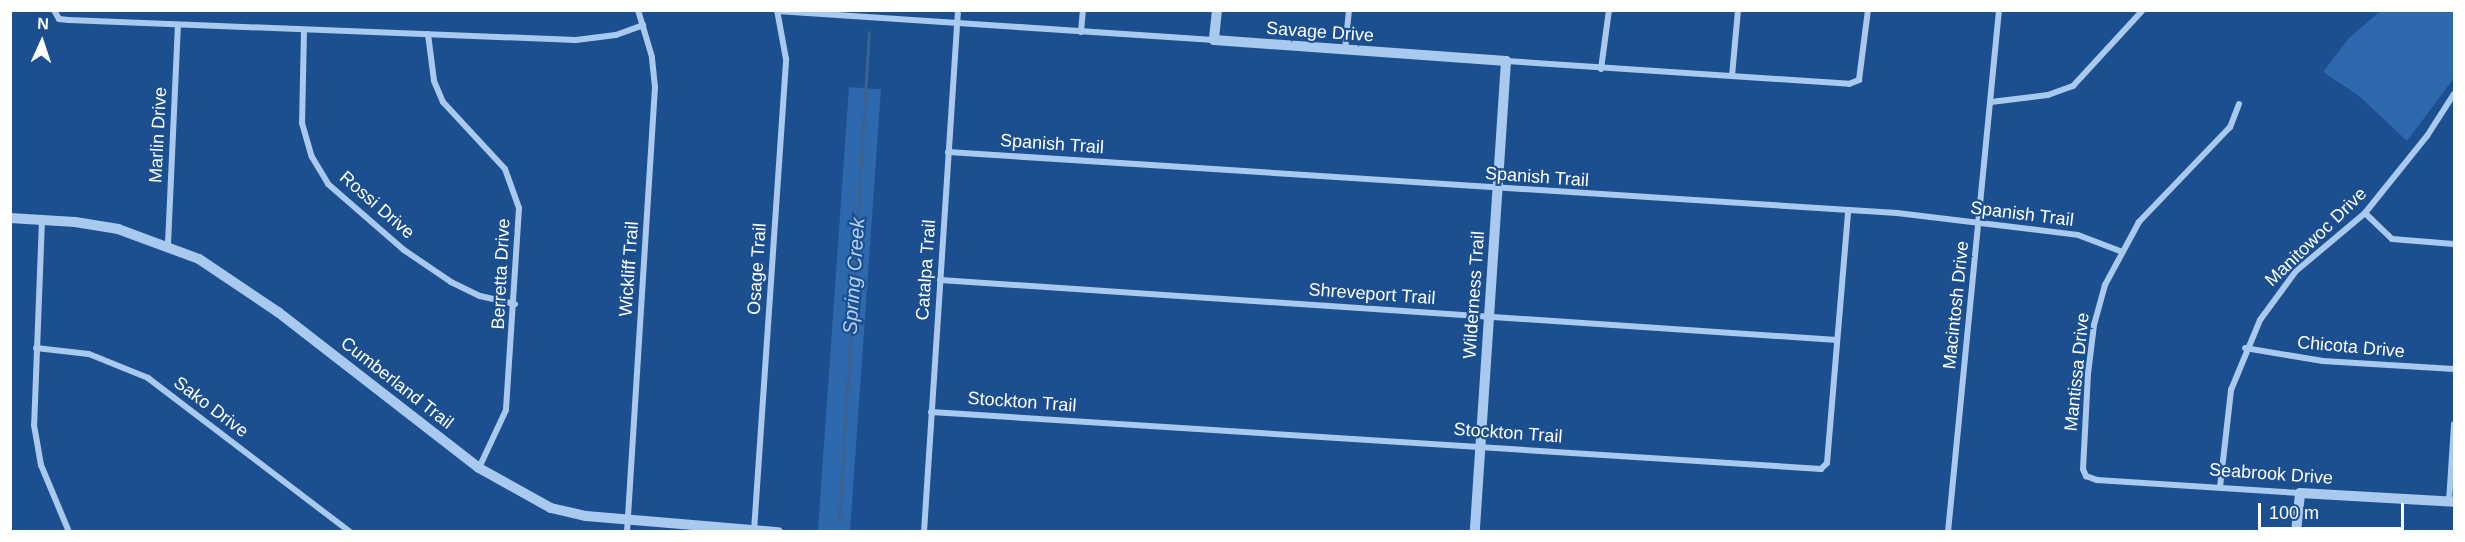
<!DOCTYPE html>
<html>
<head>
<meta charset="utf-8">
<style>
  body { margin:0 }
  #map { position:relative; width:2465px; height:542px; overflow:hidden; background:#1b4f8f; font-family:Helvetica,sans-serif }
  div>[style] { position:absolute }
  .green>* { inset:0; background:#2e69ad; transform-origin:0 0 }
  .stream>* { height:3px; margin:-1.5px; padding:0 1.5px; transform-origin:1.5px; border-radius:1.5px; background:#3c6290 }
  .minor>* { height:6px; margin:-3px; padding:0 3px; transform-origin:3px; border-radius:3px; background:#a9c9ee }
  .tertiary>* { height:10px; margin:-5px; padding:0 5px; transform-origin:5px; border-radius:5px; background:#a9c9ee }
  span { translate:-50% -50%; white-space:nowrap; text-align:center; line-height:1.15; -webkit-text-stroke:4.5px #1b4f8f; paint-order:stroke }
  .street-label { font-size:18px; color:#fff }
  .water-label { font-size:20px; color:#b5d3f5; font-style:italic }
  .frame { position:absolute; inset:0; border:12px solid #fff; pointer-events:none }
  .north { position:absolute; left:12px; top:12px; width:60px; height:60px; -webkit-text-stroke:4px #1b4f8f; paint-order:stroke; rotate:3deg; font-size:16px; font-weight:700; line-height:24px; text-align:center; color:#fff }
  .north::after { content:''; display:block; margin:auto; width:21px; height:27px; background:#fff; clip-path:polygon(50% 0,100% 100%,50% 72%,0 100%) }
  .scale { position:absolute; left:2258px; top:503px; width:146px; height:27px; box-sizing:border-box; border:3px solid #fff; border-top:0; padding-left:8px; font-size:18px; line-height:21px; white-space:nowrap; color:#fff; -webkit-text-stroke:4px #1b4f8f; paint-order:stroke }
</style>
</head>
<body>
<div id="map">
  <div class="green">
    <div style="clip-path:polygon(2380px 11px,2454px 11px,2454px 78px,2407px 141px,2359px 96px,2323px 72px,2349px 38px)"></div>
    <div style="left:849px;top:87px;width:32px;height:445px;rotate:4deg"></div>
  </div>
  <div class="stream">
    <div style="left:839px;top:521px;width:490px;rotate:-86.5deg"></div>
  </div>
  <div class="minor">
    <div style="left:54px;top:10px;width:10px;rotate:61deg"></div>
    <div style="left:59px;top:19px;width:10px;rotate:6deg"></div>
    <div style="left:69px;top:20px;width:507px;rotate:2.26deg"></div>
    <div style="left:576px;top:40px;width:40px;rotate:-7.1deg"></div>
    <div style="left:616px;top:35px;width:29px;rotate:-20deg"></div>
    <div style="left:777px;top:11px;width:438px;rotate:3.8deg"></div>
    <div style="left:304px;top:30px;width:93px;rotate:91.2deg"></div>
    <div style="left:302px;top:123px;width:35px;rotate:74deg"></div>
    <div style="left:312px;top:157px;width:31px;rotate:59deg"></div>
    <div style="left:328px;top:184px;width:101px;rotate:41deg"></div>
    <div style="left:404px;top:250px;width:57px;rotate:34.2deg"></div>
    <div style="left:451px;top:282px;width:32px;rotate:26deg"></div>
    <div style="left:480px;top:296px;width:36px;rotate:13deg"></div>
    <div style="left:1081px;top:32px;width:22px;rotate:-85deg"></div>
    <div style="left:428px;top:34px;width:47px;rotate:82.7deg"></div>
    <div style="left:434px;top:81px;width:23px;rotate:67deg"></div>
    <div style="left:443px;top:102px;width:91px;rotate:47.2deg"></div>
    <div style="left:505px;top:169px;width:41px;rotate:70.3deg"></div>
    <div style="left:519px;top:208px;width:202px;rotate:93.7deg"></div>
    <div style="left:506px;top:410px;width:64px;rotate:115deg"></div>
    <div style="left:1345px;top:50px;width:40px;rotate:-84.3deg"></div>
    <div style="left:1506px;top:61px;width:344px;rotate:3.8deg"></div>
    <div style="left:1849px;top:84px;width:11px;rotate:-22deg"></div>
    <div style="left:1859px;top:80px;width:71px;rotate:-82.7deg"></div>
    <div style="left:1601px;top:69px;width:60px;rotate:-82.3deg"></div>
    <div style="left:1732px;top:76px;width:66px;rotate:-84.8deg"></div>
    <div style="left:1991px;top:102px;width:57px;rotate:-7deg"></div>
    <div style="left:2048px;top:95px;width:27px;rotate:-20deg"></div>
    <div style="left:2073px;top:86px;width:103px;rotate:-47.4deg"></div>
    <div style="left:2239px;top:104px;width:25px;rotate:111deg"></div>
    <div style="left:2230px;top:127px;width:132px;rotate:133.8deg"></div>
    <div style="left:2139px;top:222px;width:72px;rotate:118.4deg"></div>
    <div style="left:2105px;top:285px;width:41px;rotate:105.4deg"></div>
    <div style="left:2094px;top:325px;width:49px;rotate:97deg"></div>
    <div style="left:2088px;top:374px;width:95px;rotate:93deg"></div>
    <div style="left:2083px;top:469px;width:8px;rotate:67deg"></div>
    <div style="left:2086px;top:476px;width:12px;rotate:20deg"></div>
    <div style="left:2097px;top:480px;width:203px;rotate:3.7deg"></div>
    <div style="left:948px;top:152px;width:951px;rotate:3.68deg"></div>
    <div style="left:1897px;top:213px;width:182px;rotate:6.9deg"></div>
    <div style="left:2078px;top:235px;width:45px;rotate:20.9deg"></div>
    <div style="left:2365px;top:213px;width:37px;rotate:44deg"></div>
    <div style="left:2392px;top:239px;width:62px;rotate:4.6deg"></div>
    <div style="left:42px;top:220px;width:205px;rotate:92.2deg"></div>
    <div style="left:34px;top:425px;width:41px;rotate:80.1deg"></div>
    <div style="left:41px;top:465px;width:73px;rotate:67.3deg"></div>
    <div style="left:168px;top:244px;width:218px;rotate:-87.4deg"></div>
    <div style="left:940px;top:280px;width:899px;rotate:3.83deg"></div>
    <div style="left:36px;top:348px;width:53px;rotate:6.5deg"></div>
    <div style="left:89px;top:354px;width:64px;rotate:22.1deg"></div>
    <div style="left:148px;top:378px;width:254px;rotate:37.3deg"></div>
    <div style="left:2245px;top:348px;width:79px;rotate:9.5deg"></div>
    <div style="left:2323px;top:361px;width:131px;rotate:3.5deg"></div>
    <div style="left:931px;top:412px;width:892px;rotate:3.66deg"></div>
    <div style="left:1821px;top:469px;width:8px;rotate:-45deg"></div>
    <div style="left:1827px;top:463px;width:253px;rotate:-85.2deg"></div>
    <div style="left:2220px;top:487px;width:98px;rotate:-83.5deg"></div>
    <div style="left:2231px;top:390px;width:76px;rotate:-67.5deg"></div>
    <div style="left:2260px;top:320px;width:61px;rotate:-53.7deg"></div>
    <div style="left:2296px;top:271px;width:90px;rotate:-40deg"></div>
    <div style="left:2365px;top:213px;width:99px;rotate:-51.2deg"></div>
    <div style="left:2427px;top:136px;width:50px;rotate:-57.3deg"></div>
    <div style="left:2449px;top:502px;width:78px;rotate:-86.3deg"></div>
    <div style="left:754px;top:531px;width:473px;rotate:-86.1deg"></div>
    <div style="left:786px;top:59px;width:50px;rotate:-100.4deg"></div>
    <div style="left:627px;top:532px;width:446px;rotate:-86.4deg"></div>
    <div style="left:655px;top:87px;width:30px;rotate:-96deg"></div>
    <div style="left:652px;top:57px;width:49px;rotate:-106.6deg"></div>
    <div style="left:924px;top:532px;width:523px;rotate:-86.27deg"></div>
    <div style="left:1948px;top:532px;width:524px;rotate:-84.42deg"></div>
  </div>
  <div class="tertiary">
    <div style="left:1217px;top:10px;width:30px;rotate:96deg"></div>
    <div style="left:1214px;top:40px;width:293px;rotate:4.1deg"></div>
    <div style="left:1506px;top:61px;width:472px;rotate:93.8deg"></div>
    <div style="left:10px;top:218px;width:65px;rotate:3.5deg"></div>
    <div style="left:75px;top:222px;width:44px;rotate:9.2deg"></div>
    <div style="left:118px;top:229px;width:86px;rotate:20.3deg"></div>
    <div style="left:199px;top:259px;width:95px;rotate:33.9deg"></div>
    <div style="left:278px;top:312px;width:254px;rotate:37.8deg"></div>
    <div style="left:479px;top:468px;width:82px;rotate:29.1deg"></div>
    <div style="left:551px;top:508px;width:36px;rotate:13deg"></div>
    <div style="left:586px;top:516px;width:193px;rotate:4.8deg"></div>
    <div style="left:2296px;top:532px;width:39px;rotate:-84deg"></div>
    <div style="left:2300px;top:493px;width:154px;rotate:3.3deg"></div>
  </div>
  <div class="street-label">
    <span style="left:1320px;top:32px;rotate:4deg">Savage Drive</span>
    <span style="left:158px;top:135px;rotate:-87deg">Marlin Drive</span>
    <span style="left:1052px;top:144px;rotate:4deg">Spanish Trail</span>
    <span style="left:1537px;top:177px;rotate:4deg">Spanish Trail</span>
    <span style="left:377px;top:205px;rotate:41deg">Rossi Drive</span>
    <span style="left:2022px;top:214px;rotate:7deg">Spanish Trail</span>
    <span style="left:2316px;top:237px;rotate:-44deg">Manitowoc Drive</span>
    <span style="left:629px;top:269px;rotate:-86deg">Wickliff Trail</span>
    <span style="left:757px;top:269px;rotate:-86deg">Osage Trail</span>
    <span style="left:926px;top:270px;rotate:-86deg">Catalpa Trail</span>
    <span style="left:501px;top:274px;rotate:-87deg">Berretta Drive</span>
    <span style="left:1372px;top:294px;rotate:4deg">Shreveport Trail</span>
    <span style="left:1474px;top:295px;rotate:-86deg">Wilderness Trail</span>
    <span style="left:1956px;top:305px;rotate:-84deg">Macintosh Drive</span>
    <span style="left:2351px;top:347px;rotate:5deg">Chicota Drive</span>
    <span style="left:2077px;top:372px;rotate:-84deg">Mantissa Drive</span>
    <span style="left:397px;top:383px;rotate:38deg">Cumberland Trail</span>
    <span style="left:1022px;top:402px;rotate:4deg">Stockton Trail</span>
    <span style="left:211px;top:407px;rotate:37deg">Sako Drive</span>
    <span style="left:1508px;top:433px;rotate:4deg">Stockton Trail</span>
    <span style="left:2271px;top:474px;rotate:4deg">Seabrook Drive</span>
  </div>
  <div class="water-label">
    <span style="left:854px;top:276px;rotate:-86deg">Spring Creek</span>
  </div>
  <div class="frame"></div>
  <div class="north">N</div>
  <div class="scale">100 m</div>
</div>
</body>
</html>
